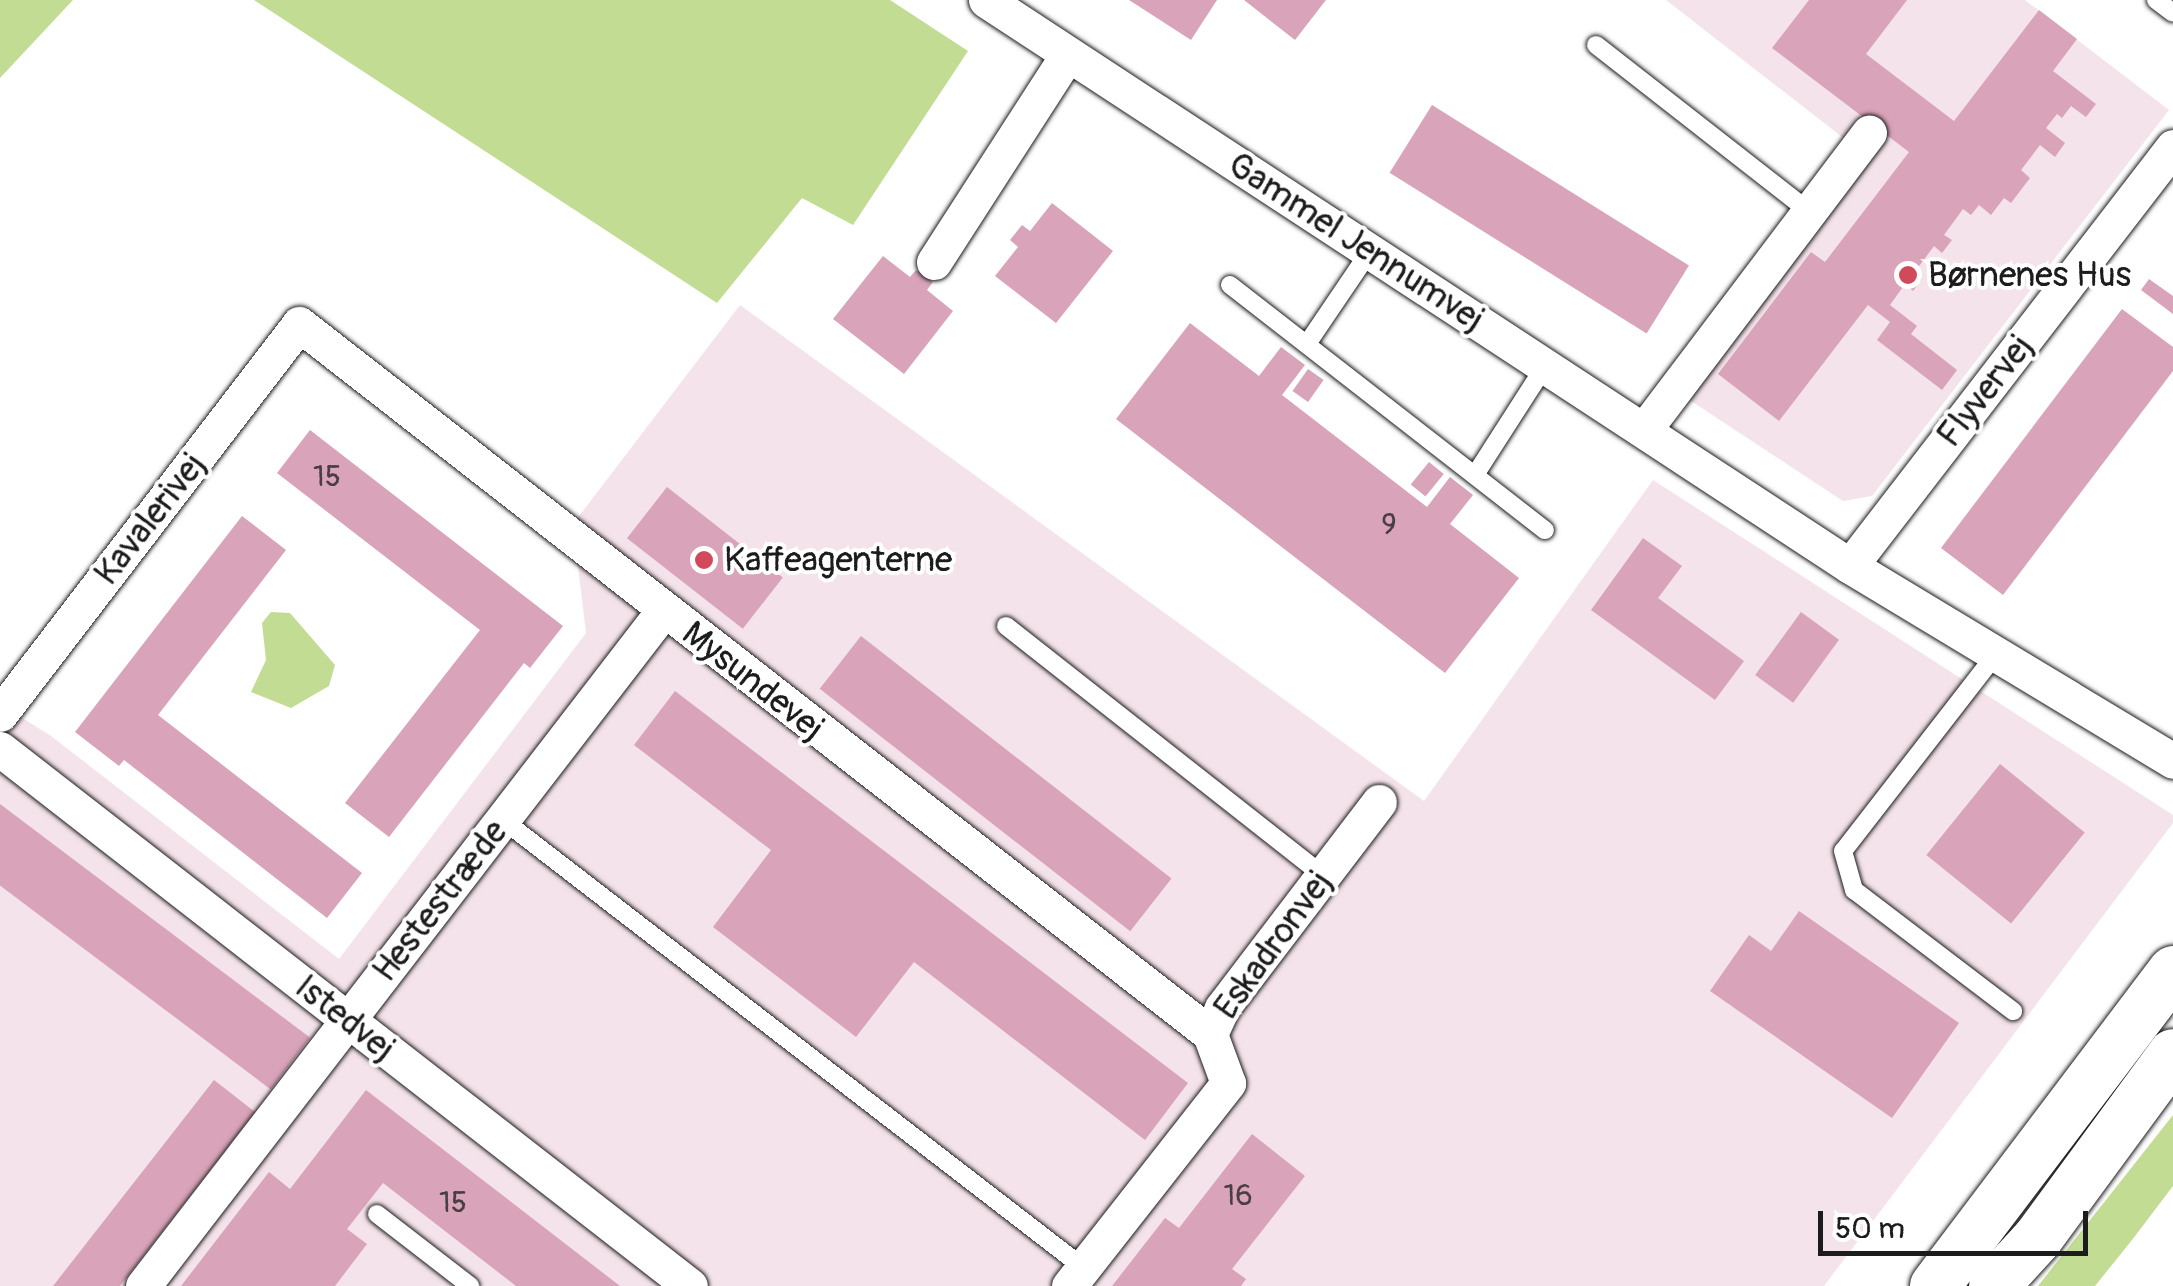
<!DOCTYPE html>
<html>
<head>
<meta charset="utf-8">
<style>
  body { margin:0 }
  #map { position:relative; width:2173px; height:1286px; overflow:hidden; background:#fff; font-family:Pangolin,sans-serif }
  div>[style] { position:absolute }
  .built>* { inset:0; background:#f4e3ea }
  .green>* { inset:0; background:#c3dc93 }
  .building>* { inset:0; background:#d9a3b9; transform-origin:0 0 }
  .roads { filter:drop-shadow(0 0 2px #1c1c1c) drop-shadow(0 0 2px #1c1c1c) }
  .service>* { height:18px; margin:-9px; padding:0 9px; transform-origin:9px; border-radius:9px; background:#fff }
  .minor>* { height:35px; margin:-17.5px; padding:0 17.5px; transform-origin:17.5px; border-radius:17.5px; background:#fff }
  .secondary>* { height:50px; margin:-25px; padding:0 25px; transform-origin:25px; border-radius:25px; background:#fff }
  .dots>* { width:28px; height:28px; translate:-50% -50%; box-sizing:border-box; border:5px solid #fff; border-radius:50% }
  span { translate:-50% -50%; white-space:nowrap; text-align:center; line-height:1.15; -webkit-text-stroke:8px #fff; paint-order:stroke }
  .number-label { font-size:30px; color:#4b3e43 }
  .number-label span { -webkit-text-stroke-width:0 }
  .street-label { font-size:35px; color:#1c1c1c }
  .poi-label { font-size:35px; color:#1c1c1c }
  .left { translate:0 -50%; text-align:left }
  .scale { position:absolute; left:1818px; top:1211px; width:270px; height:45px; box-sizing:border-box; border:5px solid #1c1c1c; border-top:0; padding-left:12px; font-size:30px; line-height:35px; white-space:nowrap; color:#1c1c1c; -webkit-text-stroke:8px #fff; paint-order:stroke }
</style>
</head>
<body>
<div id="map">
  <div class="built">
    <div style="clip-path:polygon(1666px 0,2025px 0,2169px 110px,1872px 496px,1843px 501px,1685px 397px,1864px 154px)"></div>
    <div style="clip-path:polygon(740px 305px,1424px 801px,1653px 480px,2173px 815px,2173px 823px,1824px 1286px,0 1286px,0 704px,51px 736px,339px 959px,586px 633px,573px 524px)"></div>
  </div>
  <div class="green">
    <div style="clip-path:polygon(0 0,73px 0,0 78px)"></div>
    <div style="clip-path:polygon(254px 0,890px 0,968px 51px,853px 225px,802px 198px,717px 303px)"></div>
    <div style="clip-path:polygon(271px 612px,290px 613px,335px 665px,329px 686px,291px 708px,251px 692px,266px 660px,262px 623px)"></div>
    <div style="clip-path:polygon(2173px 1115px,2173px 1186px,2132px 1240px,2095px 1286px,2038px 1286px)"></div>
  </div>
  <div class="building">
    <div style="clip-path:polygon(1129px 0,1217px 0,1191px 40px)"></div>
    <div style="clip-path:polygon(1244px 0,1326px 0,1295px 40px)"></div>
    <div style="clip-path:polygon(1809px 0,1907px 0,1866px 54px,1954px 121px,2039px 10px,2077px 39px,2053px 71px,2096px 104px,2086px 117px,2071px 106px,2062px 118px,2057px 114px,2046px 128px,2065px 143px,2055px 157px,2040px 145px,2021px 170px,2030px 178px,2011px 203px,2004px 198px,1991px 215px,1979px 205px,1971px 215px,1963px 209px,1944px 235px,1952px 240px,1942px 253px,1934px 246px,1914px 273px,1922px 279px,1913px 291px,1905px 284px,1890px 305px,1917px 326px,1911px 334px,1957px 370px,1942px 390px,1877px 340px,1890px 322px,1868px 305px,1779px 421px,1718px 374px,1811px 252px,1825px 262px,1909px 152px,1772px 48px)"></div>
    <div style="left:1432px;top:105px;width:303px;height:80px;rotate:32deg"></div>
    <div style="clip-path:polygon(1052px 203px,1113px 251px,1056px 323px,995px 276px,1018px 247px,1010px 240px,1022px 225px,1030px 231px)"></div>
    <div style="clip-path:polygon(883px 256px,910px 277px,916px 270px,933px 282px,927px 290px,953px 311px,904px 374px,833px 319px)"></div>
    <div style="clip-path:polygon(2149px 279px,2173px 296px,2173px 314px,2141px 290px)"></div>
    <div style="clip-path:polygon(2122px 309px,2173px 347px,2173px 371px,2003px 595px,1941px 548px)"></div>
    <div style="clip-path:polygon(1190px 323px,1259px 376px,1281px 347px,1305px 365px,1282px 395px,1427px 507px,1450px 477px,1473px 495px,1450px 524px,1519px 578px,1445px 673px,1116px 419px)"></div>
    <div style="left:1308px;top:369px;width:19px;height:27px;rotate:35deg"></div>
    <div style="clip-path:polygon(310px 430px,563px 626px,530px 668px,524px 663px,389px 837px,345px 803px,480px 630px,277px 473px)"></div>
    <div style="left:1429px;top:462px;width:19px;height:29px;rotate:39deg"></div>
    <div style="left:667px;top:487px;width:147px;height:65px;rotate:38deg"></div>
    <div style="clip-path:polygon(242px 516px,286px 550px,158px 715px,362px 873px,327px 918px,124px 760px,119px 766px,75px 732px)"></div>
    <div style="clip-path:polygon(1643px 538px,1682px 566px,1658px 598px,1744px 661px,1715px 700px,1591px 610px)"></div>
    <div style="left:1801px;top:612px;width:47px;height:78px;rotate:36deg"></div>
    <div style="left:861px;top:636px;width:394px;height:67px;rotate:38deg"></div>
    <div style="clip-path:polygon(675px 691px,1188px 1083px,1145px 1140px,914px 962px,856px 1037px,713px 927px,771px 850px,634px 745px)"></div>
    <div style="left:2000px;top:764px;width:109px;height:117px;rotate:39deg"></div>
    <div style="left:0;top:804px;width:388px;height:65px;rotate:37deg"></div>
    <div style="clip-path:polygon(1799px 911px,1959px 1023px,1892px 1118px,1710px 991px,1749px 935px,1771px 951px)"></div>
    <div style="clip-path:polygon(214px 1080px,255px 1112px,120px 1286px,53px 1286px)"></div>
    <div style="clip-path:polygon(366px 1090px,620px 1286px,516px 1286px,383px 1183px,347px 1229px,367px 1244px,335px 1286px,181px 1286px,269px 1172px,290px 1189px)"></div>
    <div style="clip-path:polygon(1252px 1134px,1305px 1176px,1232px 1269px,1246px 1279px,1241px 1286px,1112px 1286px,1165px 1218px,1179px 1228px)"></div>
  </div>
  <div class="roads">
    <div class="service">
      <div style="left:2156px;top:0;width:21px;rotate:37deg"></div>
      <div style="left:1596px;top:45px;width:271px;rotate:38deg"></div>
      <div style="left:1230px;top:285px;width:399px;rotate:37.9deg"></div>
      <div style="left:1307px;top:344px;width:112px;rotate:-55.9deg"></div>
      <div style="left:1475px;top:475px;width:130px;rotate:-57.3deg"></div>
      <div style="left:1006px;top:626px;width:402px;rotate:38.2deg"></div>
      <div style="left:1996px;top:654px;width:249px;rotate:127.8deg"></div>
      <div style="left:1843px;top:851px;width:41px;rotate:74.2deg"></div>
      <div style="left:1854px;top:890px;width:200px;rotate:37.3deg"></div>
      <div style="left:503px;top:820px;width:734px;rotate:37.64deg"></div>
      <div style="left:377px;top:1214px;width:118px;rotate:37.7deg"></div>
    </div>
    <div class="minor">
      <div style="left:986px;top:0;width:1033px;rotate:33.23deg"></div>
      <div style="left:1850px;top:566px;width:377px;rotate:31.1deg"></div>
      <div style="left:934px;top:262px;width:247px;rotate:-57.2deg"></div>
      <div style="left:1644px;top:430px;width:373px;rotate:-52.9deg"></div>
      <div style="left:1850px;top:566px;width:529px;rotate:-52.37deg"></div>
      <div style="left:0;top:714px;width:491px;rotate:-52.5deg"></div>
      <div style="left:299px;top:324px;width:1155px;rotate:37.93deg"></div>
      <div style="left:0;top:749px;width:874px;rotate:37.89deg"></div>
      <div style="left:143px;top:1286px;width:852px;rotate:-52.39deg"></div>
      <div style="left:1069px;top:1286px;width:258px;rotate:-51.9deg"></div>
      <div style="left:1228px;top:1083px;width:52px;rotate:-110.2deg"></div>
      <div style="left:1210px;top:1034px;width:29px;rotate:-65deg"></div>
      <div style="left:1222px;top:1008px;width:259px;rotate:-52.7deg"></div>
    </div>
    <div class="secondary">
      <div style="left:1935px;top:1286px;width:395px;rotate:-52.9deg"></div>
      <div style="left:1994px;top:1286px;width:65px;rotate:-47.5deg"></div>
      <div style="left:2038px;top:1238px;width:228px;rotate:-53.7deg"></div>
    </div>
  </div>
  <div class="dots">
    <div style="left:1908px;top:275px;background:#d1495b"></div>
    <div style="left:704px;top:560px;background:#d1495b"></div>
  </div>
  <div class="number-label">
    <span style="left:327px;top:477px">15</span>
    <span style="left:1389px;top:525px">9</span>
    <span style="left:1238px;top:1196px">16</span>
    <span style="left:453px;top:1203px">15</span>
  </div>
  <div class="street-label">
    <span style="left:1356px;top:242px;rotate:33deg">Gammel Jennumvej</span>
    <span style="left:1985px;top:391px;rotate:-52deg">Flyvervej</span>
    <span style="left:150px;top:519px;rotate:-52deg">Kavalerivej</span>
    <span style="left:753px;top:681px;rotate:38deg">Mysundevej</span>
    <span style="left:440px;top:901px;rotate:-52deg">Hestestræde</span>
    <span style="left:1273px;top:945px;rotate:-54deg">Eskadronvej</span>
    <span style="left:345px;top:1018px;rotate:38deg">Istedvej</span>
  </div>
  <div class="poi-label">
    <span class="left" style="left:1928px;top:275px">Børnenes Hus</span>
    <span class="left" style="left:724px;top:560px">Kaffeagenterne</span>
  </div>
  <div class="scale">50 m</div>
</div>
</body>
</html>
